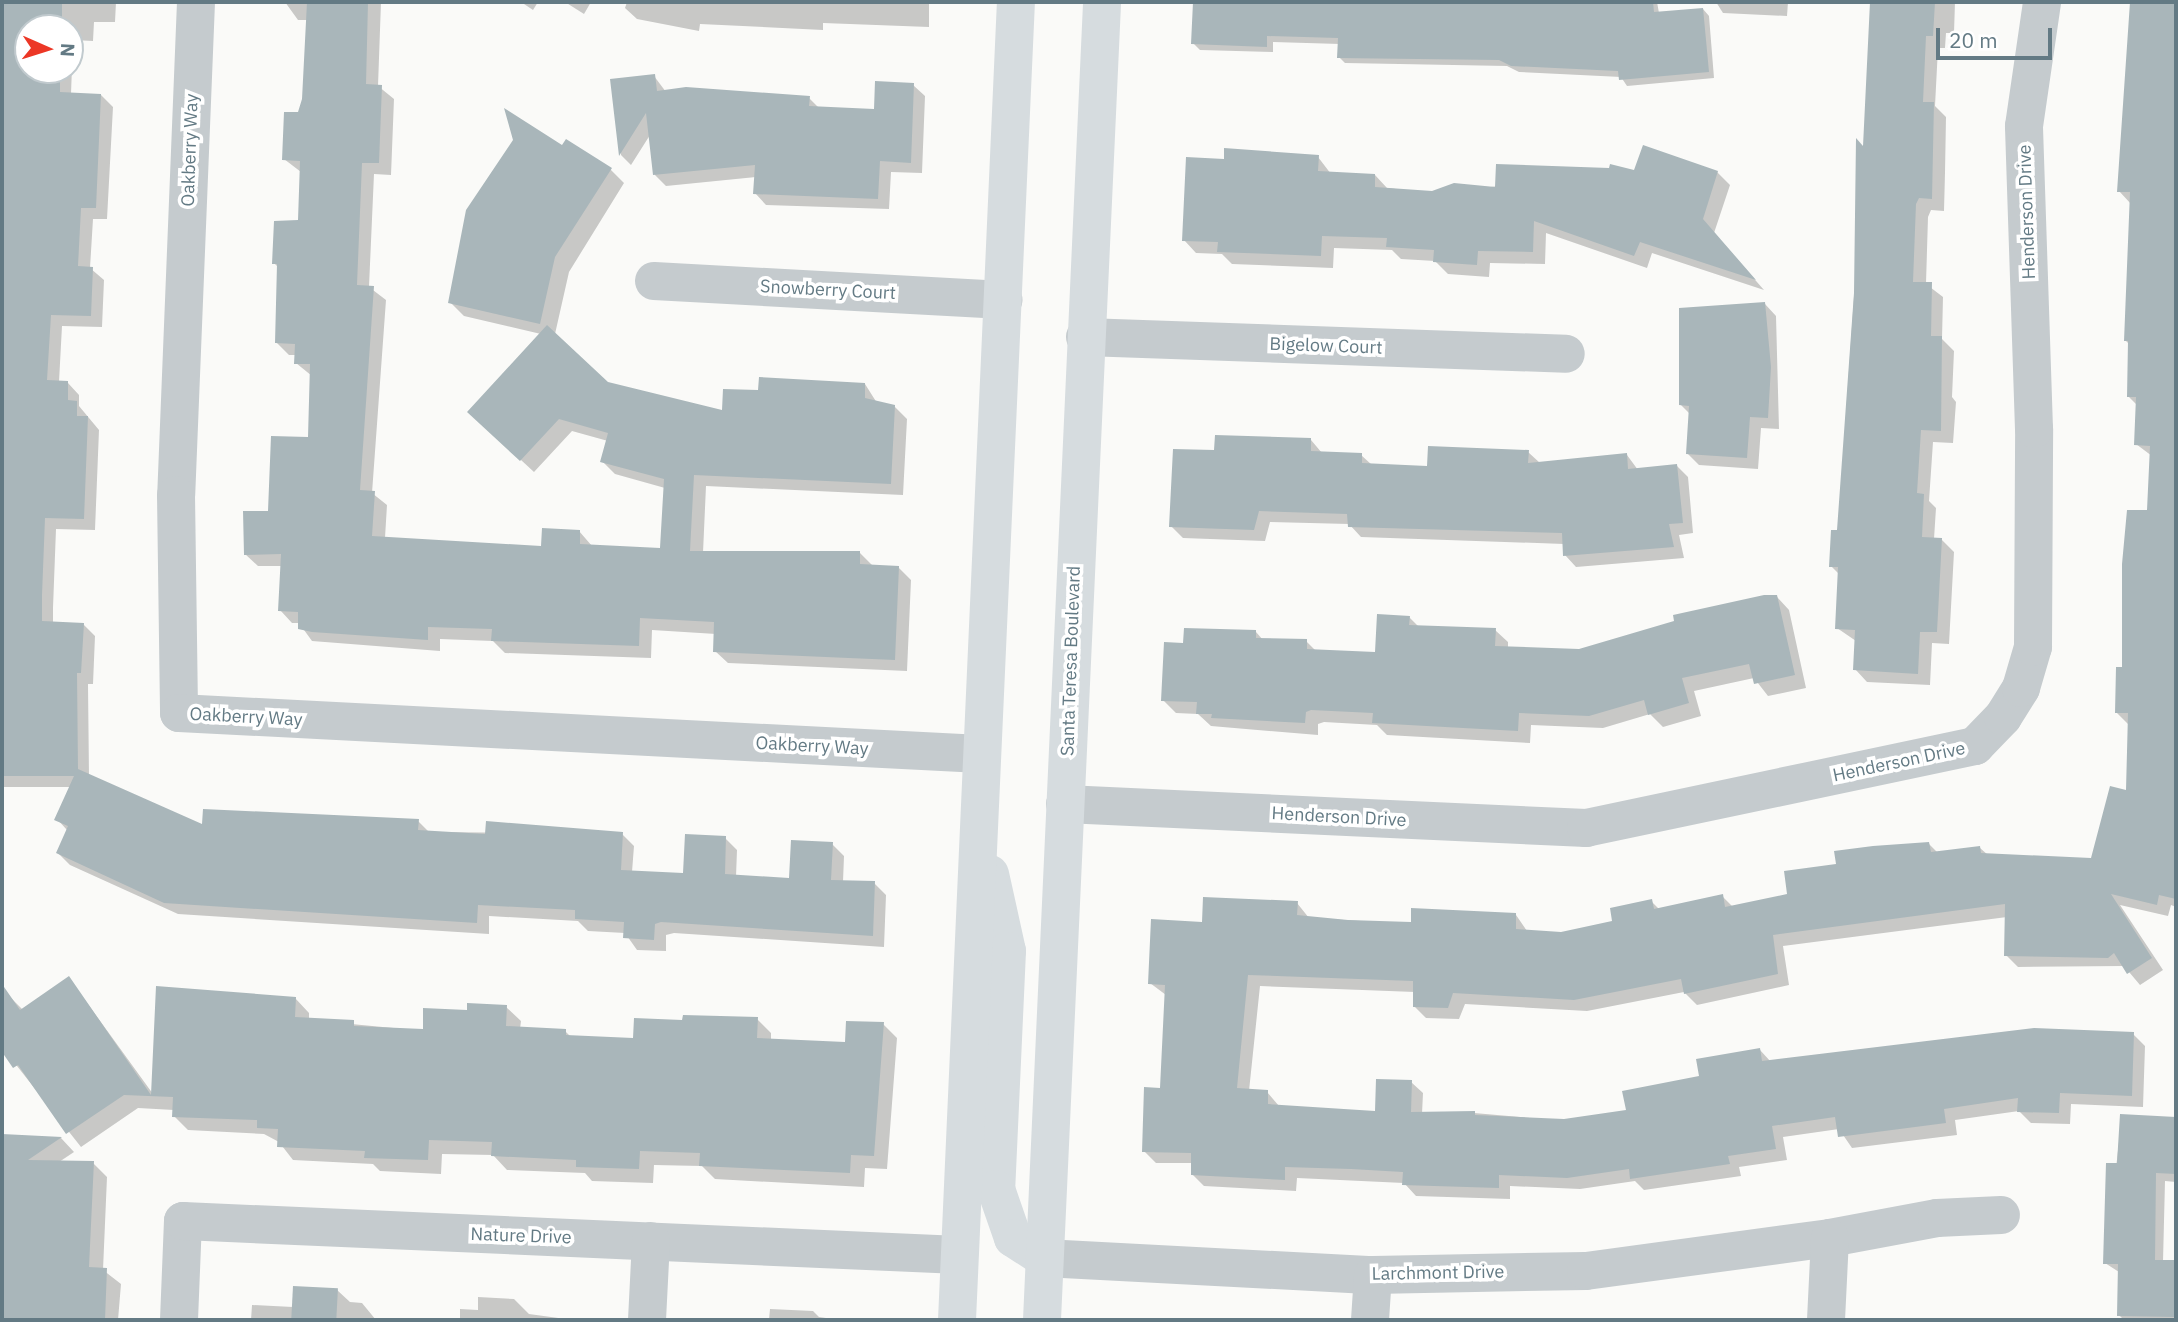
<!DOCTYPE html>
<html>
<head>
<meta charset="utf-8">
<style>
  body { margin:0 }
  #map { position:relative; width:2178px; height:1322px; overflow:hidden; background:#fafaf8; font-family:"IBM Plex Sans",sans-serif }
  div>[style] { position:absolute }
  .shadow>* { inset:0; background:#0003 }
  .building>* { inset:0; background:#a9b6ba; transform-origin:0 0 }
  .minor>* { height:38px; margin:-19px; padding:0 19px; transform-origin:19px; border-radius:19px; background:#c5cbce }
  .major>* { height:38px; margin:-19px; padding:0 19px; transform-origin:19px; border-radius:19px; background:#d6dcdf }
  span { translate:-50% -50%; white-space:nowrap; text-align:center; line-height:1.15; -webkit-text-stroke:7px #fff; paint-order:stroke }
  .street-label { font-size:18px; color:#637a84 }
  .frame { position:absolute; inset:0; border:4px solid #637a84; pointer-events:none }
  .north { position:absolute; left:14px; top:14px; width:70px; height:70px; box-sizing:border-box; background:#fff; border:2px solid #c1cace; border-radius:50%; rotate:93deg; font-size:19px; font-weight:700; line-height:28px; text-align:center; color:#637a84 }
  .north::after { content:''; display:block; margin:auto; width:24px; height:32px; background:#ec3726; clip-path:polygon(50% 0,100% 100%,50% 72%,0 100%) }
  .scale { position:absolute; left:1936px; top:28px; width:116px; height:32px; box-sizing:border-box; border:4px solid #637a84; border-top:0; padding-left:9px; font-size:21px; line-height:24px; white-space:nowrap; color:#637a84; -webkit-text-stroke:5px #fff; paint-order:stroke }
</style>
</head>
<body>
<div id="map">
  <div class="shadow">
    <div style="clip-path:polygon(evenodd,2px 2px,116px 2px,115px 22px,94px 22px,93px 41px,73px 40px,71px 94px,101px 95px,113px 107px,107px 219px,93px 219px,90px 268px,104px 280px,102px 327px,62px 326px,59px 382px,68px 383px,79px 395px,79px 406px,99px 430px,95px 530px,56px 529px,53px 608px,53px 623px,83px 624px,95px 636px,93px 684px,88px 684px,89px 776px,204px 826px,418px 821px,429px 832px,622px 834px,634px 846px,632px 872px,685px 875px,725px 838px,737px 850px,736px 877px,791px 880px,832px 844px,844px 856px,843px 882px,874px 883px,886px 895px,884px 947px,674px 933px,666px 935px,666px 951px,637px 950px,625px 933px,588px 931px,578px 921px,489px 916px,489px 934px,178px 914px,70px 865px,58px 853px,67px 830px,57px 819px,71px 787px,2px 787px,2px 2px,28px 28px,70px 28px,70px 70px,28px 70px,28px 28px)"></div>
    <div style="clip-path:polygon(285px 2px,381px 2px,378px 86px,394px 99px,391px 175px,374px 174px,369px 287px,386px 300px,372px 493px,387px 505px,385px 538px,542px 548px,579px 531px,592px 546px,662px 549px,665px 488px,615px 474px,602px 461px,608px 441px,572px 431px,534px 472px,482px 424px,541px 334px,464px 316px,450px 302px,563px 148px,610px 169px,624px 183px,569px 272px,555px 334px,607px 383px,724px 412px,760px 392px,865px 384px,877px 403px,894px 406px,907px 419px,903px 495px,706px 486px,703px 553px,860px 553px,873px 566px,898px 567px,911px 580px,907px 671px,728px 663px,715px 651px,716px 634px,652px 630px,651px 658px,505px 653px,493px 641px,440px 639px,440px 651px,312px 641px,299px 623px,292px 623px,280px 610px,282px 566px,258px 566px,245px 554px,310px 438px,312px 376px,296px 363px,296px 355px,289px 355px,276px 342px,279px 268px,274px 263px,299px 222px,301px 172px,284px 159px,303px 100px,307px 20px,298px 20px)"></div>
    <div style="clip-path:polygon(521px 2px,538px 2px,533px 10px)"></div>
    <div style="clip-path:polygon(565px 2px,591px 2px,584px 14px)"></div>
    <div style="clip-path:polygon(627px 2px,929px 2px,929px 27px,823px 23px,823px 30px,700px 24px,699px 31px,637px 19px,625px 8px)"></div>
    <div style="clip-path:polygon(1195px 2px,1657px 2px,1659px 13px,1703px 9px,1709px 16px,1714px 78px,1627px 86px,1621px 77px,1519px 72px,1507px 66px,1345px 63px,1339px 57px,1340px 44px,1273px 42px,1273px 52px,1200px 50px,1193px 43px)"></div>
    <div style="clip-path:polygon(1716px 2px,1788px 2px,1787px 16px,1723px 13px)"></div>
    <div style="clip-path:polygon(1874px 2px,1955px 2px,1954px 33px,1946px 33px,1945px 48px,1938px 48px,1935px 106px,1946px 117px,1945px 173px,1944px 211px,1931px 210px,1928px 217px,1926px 284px,1943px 297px,1942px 339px,1954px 351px,1952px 397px,1956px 402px,1953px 443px,1933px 442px,1929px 501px,1936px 508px,1934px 539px,1941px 539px,1954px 552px,1949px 644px,1932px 643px,1930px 685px,1867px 682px,1855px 669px,1856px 641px,1837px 628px,1840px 575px,1831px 566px,1838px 532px)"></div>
    <div style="clip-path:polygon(2132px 2px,2176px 2px,2176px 907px,2171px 905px,2168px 916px,2120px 905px,2163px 970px,2140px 985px,2124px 966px,2018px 967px,2006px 955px,2007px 917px,1783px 946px,1789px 985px,1697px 1005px,1684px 992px,1587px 1011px,1465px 1004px,1459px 1019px,1426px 1018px,1414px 1006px,1415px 992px,1260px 986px,1249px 1091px,1267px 1092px,1279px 1106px,1377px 1112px,1411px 1082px,1423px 1093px,1422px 1114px,1474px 1113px,1565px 1121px,1628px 1111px,1760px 1050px,1771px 1062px,2133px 1034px,2145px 1046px,2143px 1107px,2071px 1104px,2070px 1124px,2031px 1123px,2019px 1111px,1955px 1120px,1957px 1135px,1852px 1148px,1839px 1129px,1783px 1137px,1787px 1160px,1739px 1167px,1741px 1176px,1644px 1190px,1635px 1181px,1580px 1189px,1510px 1186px,1510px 1199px,1416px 1196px,1404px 1183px,1297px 1178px,1296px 1191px,1204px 1186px,1192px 1174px,1193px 1163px,1156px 1163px,1144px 1151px,1161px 1090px,1166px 995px,1150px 983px,1204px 923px,1297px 903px,1309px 918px,1413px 924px,1516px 915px,1527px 931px,1561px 933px,1614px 923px,1651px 901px,1660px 910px,1722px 896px,1733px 907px,1789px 896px,1838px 865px,1929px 844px,1938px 853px,1980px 848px,1988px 855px,2092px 860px,2128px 793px,2128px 724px,2116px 712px,2149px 512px,2152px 456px,2136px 444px,2137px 405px,2128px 396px,2130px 345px,2126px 341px,2131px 204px,2119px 191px)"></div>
    <div style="clip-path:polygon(654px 76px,666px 92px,809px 98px,819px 108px,876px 111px,913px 85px,925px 96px,922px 173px,891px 172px,889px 209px,766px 205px,755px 193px,756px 177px,666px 186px,655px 175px,650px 135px,631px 165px,621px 155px,612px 81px)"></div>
    <div style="clip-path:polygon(1318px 157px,1331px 174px,1375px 175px,1387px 188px,1433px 193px,1635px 172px,1717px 172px,1730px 185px,1714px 233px,1764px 290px,1652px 253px,1647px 268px,1546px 233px,1545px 264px,1490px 263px,1489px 277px,1448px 274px,1435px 261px,1401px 259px,1392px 250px,1334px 248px,1333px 268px,1232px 264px,1222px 254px,1196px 253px,1184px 240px,1226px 161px)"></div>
    <div style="clip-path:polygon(1765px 304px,1776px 316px,1779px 429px,1761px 428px,1758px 469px,1699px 465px,1687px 453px,1690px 414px,1681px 405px)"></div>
    <div style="clip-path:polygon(1311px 440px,1322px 453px,1361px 455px,1372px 465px,1429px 467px,1528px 452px,1540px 463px,1627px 455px,1638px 470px,1677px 466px,1688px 477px,1693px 533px,1679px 535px,1684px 558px,1576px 567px,1565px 555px,1564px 544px,1361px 537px,1349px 524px,1270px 522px,1265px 541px,1183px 538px,1171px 526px,1215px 452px)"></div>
    <div style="clip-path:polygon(1777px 597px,1789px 610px,1806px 688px,1768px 696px,1754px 678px,1694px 691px,1701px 716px,1663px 727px,1650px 714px,1603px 728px,1531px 725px,1530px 743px,1387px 735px,1377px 725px,1324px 722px,1318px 724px,1318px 735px,1211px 726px,1198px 714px,1176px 713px,1163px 700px,1185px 645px,1256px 632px,1263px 640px,1306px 641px,1316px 651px,1377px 654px,1409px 617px,1419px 627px,1495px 630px,1508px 642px,1508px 648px,1579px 651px)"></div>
    <div style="clip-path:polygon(69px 978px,153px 1094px,295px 998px,309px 1013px,309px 1020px,425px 1031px,469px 1012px,506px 1007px,521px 1021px,520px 1029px,565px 1031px,571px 1037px,634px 1040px,684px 1022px,757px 1019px,771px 1033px,771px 1041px,847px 1044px,883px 1024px,897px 1038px,887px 1169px,865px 1168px,864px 1187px,715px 1179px,702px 1166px,654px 1165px,653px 1183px,592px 1181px,585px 1173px,507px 1170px,493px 1155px,442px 1154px,441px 1174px,380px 1171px,373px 1164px,293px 1160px,279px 1142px,264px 1134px,188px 1130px,174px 1116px,174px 1110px,138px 1108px,81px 1147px,2px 1047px,2px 997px,7px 994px,23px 1010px)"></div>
    <div style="clip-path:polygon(2122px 1116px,2176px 1119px,2176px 1182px,2165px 1181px,2163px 1262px,2176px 1262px,2176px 1320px,2124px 1320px,2119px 1315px,2119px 1272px,2105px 1263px)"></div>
    <div style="clip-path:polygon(2px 1136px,61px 1138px,74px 1152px,59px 1162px,93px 1163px,107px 1177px,103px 1270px,121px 1284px,118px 1320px,2px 1320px)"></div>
    <div style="clip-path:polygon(337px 1290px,350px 1302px,362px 1303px,376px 1320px,251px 1320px,252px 1305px,293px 1307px)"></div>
    <div style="clip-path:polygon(478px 1297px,514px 1299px,529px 1314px,573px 1320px,460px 1320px,460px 1309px,478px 1310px)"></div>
    <div style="clip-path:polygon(770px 1309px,813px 1311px,819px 1317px,840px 1320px,769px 1320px)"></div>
  </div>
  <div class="building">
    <div style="clip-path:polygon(2px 2px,62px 2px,62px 28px,28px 28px,28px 70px,60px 70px,60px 92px,101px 94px,96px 208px,81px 208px,78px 266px,93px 267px,91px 316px,51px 315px,47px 380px,68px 381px,68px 400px,77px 401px,77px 416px,88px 416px,84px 519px,45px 518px,42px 595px,42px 621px,84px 623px,81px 673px,77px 673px,78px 769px,202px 824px,203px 809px,419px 819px,418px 830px,485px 834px,486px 821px,623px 832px,621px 870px,683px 873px,685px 834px,726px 836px,725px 874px,789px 878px,791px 840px,833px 842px,831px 880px,875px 881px,873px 936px,661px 922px,655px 924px,654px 940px,623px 938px,624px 922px,575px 919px,575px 910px,478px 905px,477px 923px,164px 903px,56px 853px,68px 826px,54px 820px,74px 776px,2px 776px)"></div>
    <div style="clip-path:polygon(307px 2px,368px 2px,366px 84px,382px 85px,379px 163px,362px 163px,357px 285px,374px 286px,360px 490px,375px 491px,372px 536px,541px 546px,542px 528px,580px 530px,580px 544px,660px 548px,664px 479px,600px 462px,608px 433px,559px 419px,520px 461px,467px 412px,547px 325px,608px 382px,722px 410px,723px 389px,758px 390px,759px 377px,865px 383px,865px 398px,895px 405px,891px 484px,694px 475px,690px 551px,860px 551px,860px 564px,899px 566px,895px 660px,713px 652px,714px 622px,640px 618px,639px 646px,491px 641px,492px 629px,428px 627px,428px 640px,312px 632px,298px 629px,298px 612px,278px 611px,281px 554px,244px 555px,243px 511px,268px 511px,271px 436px,308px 437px,310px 364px,294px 364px,295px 344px,275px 343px,277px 264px,272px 264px,274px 221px,298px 220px,300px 161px,282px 160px,284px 112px,298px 112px,302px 99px)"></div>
    <div style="clip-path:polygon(1193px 2px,1653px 2px,1654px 12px,1703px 8px,1709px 72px,1619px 80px,1618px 71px,1511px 66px,1499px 60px,1337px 58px,1338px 38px,1267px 36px,1267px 47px,1191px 44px)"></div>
    <div style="clip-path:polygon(1870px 2px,1935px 2px,1933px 36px,1926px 36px,1923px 102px,1934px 102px,1932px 199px,1919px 198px,1916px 204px,1913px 282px,1932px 282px,1931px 336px,1942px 336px,1941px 431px,1921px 430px,1917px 493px,1924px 494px,1922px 537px,1942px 538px,1937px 632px,1920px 632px,1918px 674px,1853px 670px,1855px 630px,1835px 629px,1838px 567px,1829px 567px,1831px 530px,1837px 530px,1854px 293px,1856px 138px,1863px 146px)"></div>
    <div style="clip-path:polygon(2130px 2px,2176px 2px,2176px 899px,2159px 895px,2157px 905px,2111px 894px,2152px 958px,2127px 974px,2114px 953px,2108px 958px,2004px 956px,2005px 904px,1773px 935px,1778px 974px,1684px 994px,1681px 979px,1574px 1000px,1453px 993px,1448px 1008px,1413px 1007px,1413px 981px,1248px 975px,1237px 1088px,1268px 1090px,1268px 1104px,1375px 1111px,1376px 1079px,1412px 1080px,1411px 1112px,1475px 1111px,1475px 1115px,1564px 1119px,1626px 1110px,1622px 1091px,1699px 1076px,1696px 1059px,1760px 1048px,1762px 1061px,2034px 1028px,2134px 1032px,2132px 1096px,2060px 1093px,2059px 1113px,2017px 1112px,2018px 1098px,1944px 1109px,1946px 1123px,1838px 1137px,1835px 1117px,1772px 1126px,1776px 1149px,1728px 1156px,1730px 1164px,1630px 1179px,1629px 1169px,1567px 1178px,1499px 1175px,1499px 1188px,1402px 1185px,1403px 1172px,1351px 1169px,1285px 1167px,1285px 1180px,1191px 1175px,1191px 1153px,1142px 1152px,1144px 1087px,1160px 1088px,1165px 985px,1148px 984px,1151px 919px,1202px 922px,1203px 897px,1298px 901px,1297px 915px,1348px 920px,1411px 922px,1411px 908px,1516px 913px,1516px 929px,1561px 932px,1612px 921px,1610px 908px,1652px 899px,1654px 909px,1723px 894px,1725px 907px,1787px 894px,1784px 871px,1836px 864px,1834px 851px,1873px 846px,1929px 842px,1931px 852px,1980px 846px,1981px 853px,2091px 858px,2110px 786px,2126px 790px,2128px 713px,2115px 713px,2116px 667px,2122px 667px,2122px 564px,2127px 510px,2147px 510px,2150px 446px,2134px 445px,2136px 397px,2127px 397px,2128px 341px,2124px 341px,2130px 192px,2117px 192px)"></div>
    <div style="clip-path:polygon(655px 74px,657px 91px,686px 87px,810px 96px,809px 106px,874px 109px,875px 81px,914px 83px,911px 163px,880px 161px,878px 199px,753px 194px,755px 165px,653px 175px,646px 113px,619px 156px,610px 79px)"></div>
    <div style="clip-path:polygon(504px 108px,562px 145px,566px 139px,612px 168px,555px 257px,540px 324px,448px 303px,466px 210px,513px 140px)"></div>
    <div style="clip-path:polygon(1643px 145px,1718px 171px,1703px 219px,1756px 280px,1640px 242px,1634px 256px,1534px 221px,1533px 252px,1478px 251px,1477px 265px,1433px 262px,1434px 250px,1386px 247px,1387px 238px,1322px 236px,1321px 256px,1217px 252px,1218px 242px,1182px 241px,1186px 157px,1224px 159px,1224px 148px,1319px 155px,1318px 171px,1375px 174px,1375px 187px,1432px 191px,1454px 183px,1495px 187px,1496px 164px,1609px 168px,1610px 164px,1634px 170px)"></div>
    <div style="clip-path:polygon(1765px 302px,1771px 367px,1768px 418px,1750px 417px,1747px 458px,1686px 454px,1689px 406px,1679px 405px,1679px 308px)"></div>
    <div style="clip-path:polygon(1215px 435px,1311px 438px,1311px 451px,1362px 453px,1362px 463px,1427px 466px,1428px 446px,1529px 450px,1528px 463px,1627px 453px,1628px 469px,1677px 464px,1683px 523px,1669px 524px,1674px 547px,1563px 556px,1562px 533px,1348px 527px,1347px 514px,1259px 511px,1254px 530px,1169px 527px,1173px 449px,1214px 450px)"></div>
    <div style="clip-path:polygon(1764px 595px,1777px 595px,1795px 675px,1754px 684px,1749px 664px,1682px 678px,1689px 703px,1648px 715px,1644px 700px,1589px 716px,1519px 713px,1518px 731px,1372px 723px,1373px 713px,1311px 710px,1306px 712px,1305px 723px,1211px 718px,1212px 714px,1196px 714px,1197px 702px,1161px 701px,1164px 642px,1183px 643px,1184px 628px,1256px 630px,1256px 638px,1307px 639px,1307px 649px,1375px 652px,1377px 614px,1410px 616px,1409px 625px,1496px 628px,1495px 646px,1579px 649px,1674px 621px,1673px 615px)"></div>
    <div style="clip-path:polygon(69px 976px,151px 1095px,156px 986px,296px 997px,295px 1017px,354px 1020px,354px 1026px,423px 1029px,423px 1008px,467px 1010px,467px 1003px,507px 1005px,506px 1026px,566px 1029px,566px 1035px,633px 1038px,634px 1018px,682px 1020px,683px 1015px,758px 1017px,757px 1038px,845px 1042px,846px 1021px,884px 1022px,874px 1156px,851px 1155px,850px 1173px,699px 1166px,700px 1153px,640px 1151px,639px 1169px,576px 1167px,576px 1160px,491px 1156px,492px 1142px,429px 1140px,428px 1160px,364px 1158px,365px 1151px,277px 1147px,278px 1129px,257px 1128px,257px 1120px,172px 1117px,173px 1097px,124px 1095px,66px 1134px,18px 1065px,13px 1068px,2px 1052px,2px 984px,20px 1010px)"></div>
    <div style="clip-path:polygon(2120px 1114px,2176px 1117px,2176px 1174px,2156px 1173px,2155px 1260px,2176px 1260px,2175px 1317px,2117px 1316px,2118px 1264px,2103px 1264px,2106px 1163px,2117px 1163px)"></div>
    <div style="clip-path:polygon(2px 1134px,62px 1137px,28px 1160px,94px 1161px,89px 1267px,107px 1268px,105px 1320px,2px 1320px)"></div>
    <div style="left:293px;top:1286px;width:45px;height:34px;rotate:3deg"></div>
  </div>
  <div class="minor">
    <div style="left:196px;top:2px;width:493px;rotate:92.3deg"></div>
    <div style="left:176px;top:495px;width:218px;rotate:89.2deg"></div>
    <div style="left:179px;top:713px;width:803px;rotate:2.93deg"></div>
    <div style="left:654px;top:281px;width:350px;rotate:3.1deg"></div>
    <div style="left:1085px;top:337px;width:481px;rotate:2deg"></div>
    <div style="left:1065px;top:804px;width:522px;rotate:2.64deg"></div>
    <div style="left:1586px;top:828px;width:398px;rotate:-11.9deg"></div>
    <div style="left:1975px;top:746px;width:40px;rotate:-46deg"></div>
    <div style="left:2003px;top:717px;width:34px;rotate:-58deg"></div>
    <div style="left:2021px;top:688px;width:43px;rotate:-73.7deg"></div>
    <div style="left:2033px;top:647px;width:218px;rotate:-89.7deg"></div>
    <div style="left:2034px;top:429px;width:303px;rotate:-91.9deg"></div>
    <div style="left:2024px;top:126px;width:125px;rotate:-81.7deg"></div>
    <div style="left:1044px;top:1258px;width:329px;rotate:3deg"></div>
    <div style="left:1373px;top:1275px;width:213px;rotate:-1.1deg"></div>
    <div style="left:1586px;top:1271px;width:246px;rotate:-7.7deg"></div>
    <div style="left:1830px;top:1238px;width:109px;rotate:-10.6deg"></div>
    <div style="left:1937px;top:1218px;width:64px;rotate:-2.7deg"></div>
    <div style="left:179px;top:1320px;width:99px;rotate:-87.7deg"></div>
    <div style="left:183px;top:1221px;width:777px;rotate:2.51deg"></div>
    <div style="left:647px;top:1320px;width:79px;rotate:-87.1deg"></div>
    <div style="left:1370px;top:1320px;width:45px;rotate:-86.2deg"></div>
    <div style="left:1826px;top:1320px;width:82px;rotate:-87.2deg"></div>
  </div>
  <div class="major">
    <div style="left:990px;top:874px;width:79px;rotate:77.6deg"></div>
    <div style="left:1007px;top:951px;width:238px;rotate:92.6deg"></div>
    <div style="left:996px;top:1189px;width:52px;rotate:70.9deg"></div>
    <div style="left:1013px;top:1238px;width:37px;rotate:33deg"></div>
    <div style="left:957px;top:1320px;width:1319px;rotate:-87.44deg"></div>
    <div style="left:1042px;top:1320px;width:1319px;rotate:-87.39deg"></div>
  </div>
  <div class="street-label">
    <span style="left:190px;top:150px;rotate:-88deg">Oakberry Way</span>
    <span style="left:2027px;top:212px;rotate:-92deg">Henderson Drive</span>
    <span style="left:828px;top:290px;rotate:3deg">Snowberry Court</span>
    <span style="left:1326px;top:346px;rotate:2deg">Bigelow Court</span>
    <span style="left:1071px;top:661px;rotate:-88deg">Santa Teresa Boulevard</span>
    <span style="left:246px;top:717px;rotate:3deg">Oakberry Way</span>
    <span style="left:812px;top:746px;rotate:3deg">Oakberry Way</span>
    <span style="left:1899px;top:762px;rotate:-12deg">Henderson Drive</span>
    <span style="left:1339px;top:817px;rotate:3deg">Henderson Drive</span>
    <span style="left:521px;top:1236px;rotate:2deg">Nature Drive</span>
    <span style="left:1438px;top:1273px;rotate:-1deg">Larchmont Drive</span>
  </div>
  <div class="frame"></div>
  <div class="north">N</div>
  <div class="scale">20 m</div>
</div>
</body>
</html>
